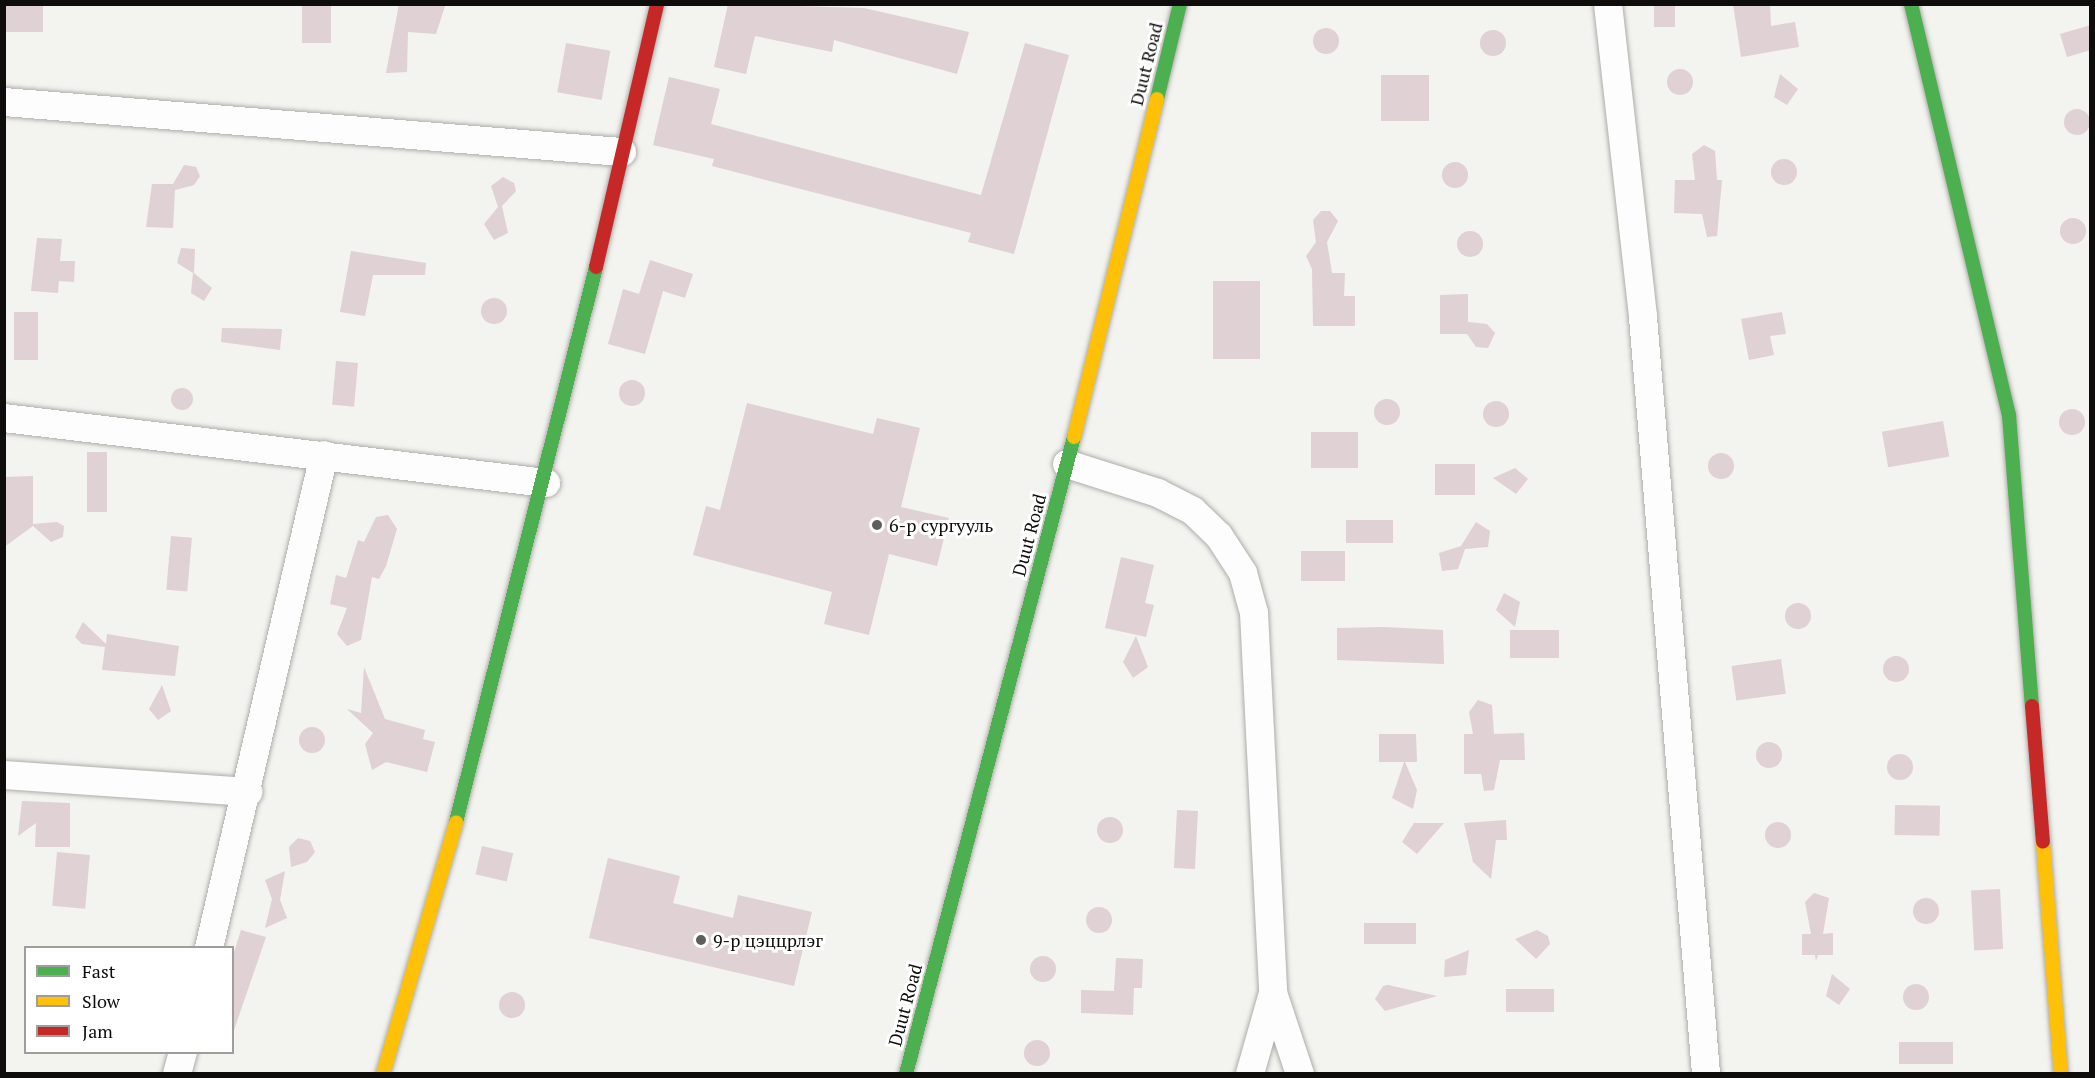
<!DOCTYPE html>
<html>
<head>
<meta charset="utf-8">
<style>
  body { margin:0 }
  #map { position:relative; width:2095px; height:1078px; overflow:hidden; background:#f3f3ef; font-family:"PT Serif",serif }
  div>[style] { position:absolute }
  .building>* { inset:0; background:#dfd1d4; transform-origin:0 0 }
  .round { border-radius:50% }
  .roads { filter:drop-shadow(0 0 2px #aeadaa) drop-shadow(0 0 2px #aeadaa) }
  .street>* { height:28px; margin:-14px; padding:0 14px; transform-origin:14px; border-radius:14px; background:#fdfdfd }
  .fast>* { height:14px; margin:-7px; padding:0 7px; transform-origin:7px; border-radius:7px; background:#4caf50 }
  .slow>* { height:14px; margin:-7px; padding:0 7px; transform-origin:7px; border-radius:7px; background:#ffc107 }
  .jam>* { height:14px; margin:-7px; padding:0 7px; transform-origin:7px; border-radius:7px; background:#c62828 }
  .dots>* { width:16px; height:16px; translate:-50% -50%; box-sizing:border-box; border:3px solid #fff; border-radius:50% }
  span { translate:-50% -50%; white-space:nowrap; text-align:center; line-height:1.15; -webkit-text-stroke:6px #fff; paint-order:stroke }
  .street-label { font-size:18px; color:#0e0d0b }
  .poi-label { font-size:18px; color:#0e0d0b }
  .left { translate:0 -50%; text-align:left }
  .frame { position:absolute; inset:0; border:6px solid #0e0d0b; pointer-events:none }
  .legend { position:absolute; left:24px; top:946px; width:210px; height:108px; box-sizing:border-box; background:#fff; border:2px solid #9f9e9d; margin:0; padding:8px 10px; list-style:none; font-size:18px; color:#0e0d0b }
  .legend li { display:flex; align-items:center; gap:12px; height:30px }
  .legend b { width:30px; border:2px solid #9f9e9d }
</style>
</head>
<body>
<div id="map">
  <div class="building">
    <div style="left:4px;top:4px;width:39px;height:28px"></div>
    <div style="left:302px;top:4px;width:29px;height:39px"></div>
    <div style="clip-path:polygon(399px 4px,445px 6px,436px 34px,408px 32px,407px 72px,386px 73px)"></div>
    <div style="clip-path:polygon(728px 4px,864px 8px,969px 32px,957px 74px,834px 40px,832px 52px,755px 36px,746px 74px,714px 67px)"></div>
    <div style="left:1654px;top:4px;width:21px;height:23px"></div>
    <div style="clip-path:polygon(1733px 4px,1770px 4px,1771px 26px,1795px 22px,1799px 47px,1741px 57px)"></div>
    <div style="clip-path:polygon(2091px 25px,2091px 50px,2067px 57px,2060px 34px)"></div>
    <div class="round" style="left:1313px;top:28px;width:26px;height:26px"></div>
    <div class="round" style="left:1480px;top:30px;width:26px;height:26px"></div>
    <div style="left:566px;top:43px;width:45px;height:50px;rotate:10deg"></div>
    <div style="clip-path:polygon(1025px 43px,1069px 55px,1014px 254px,968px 242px,971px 233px,712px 166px,714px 159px,653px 145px,669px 77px,720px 89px,711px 124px,981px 195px)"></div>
    <div class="round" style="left:1667px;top:69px;width:26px;height:26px"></div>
    <div style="clip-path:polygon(1780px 74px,1798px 89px,1787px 105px,1774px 97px)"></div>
    <div style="left:1429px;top:75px;width:46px;height:48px;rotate:90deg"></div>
    <div class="round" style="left:2064px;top:109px;width:26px;height:26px"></div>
    <div style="clip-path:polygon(1704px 145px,1715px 151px,1717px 180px,1722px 180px,1717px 236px,1707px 237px,1702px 214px,1674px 213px,1675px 180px,1695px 180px,1692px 154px)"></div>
    <div class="round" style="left:1771px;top:159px;width:26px;height:26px"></div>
    <div class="round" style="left:1442px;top:162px;width:26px;height:26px"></div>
    <div style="clip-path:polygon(184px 165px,196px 167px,200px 176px,194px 185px,175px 190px,173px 228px,146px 227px,152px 184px,173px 184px)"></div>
    <div style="clip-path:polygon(503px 177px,514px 183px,516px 191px,502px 206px,508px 233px,494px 240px,484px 224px,498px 207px,491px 186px)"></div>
    <div style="clip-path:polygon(1321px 211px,1330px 211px,1338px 221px,1327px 242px,1332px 273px,1345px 273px,1344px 296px,1355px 296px,1355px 326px,1313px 326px,1312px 269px,1306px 256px,1316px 242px,1313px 220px)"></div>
    <div class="round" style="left:2060px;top:218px;width:26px;height:26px"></div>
    <div class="round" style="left:1457px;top:231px;width:26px;height:26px"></div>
    <div style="clip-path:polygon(37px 238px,62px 239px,60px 261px,75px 261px,74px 282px,59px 281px,58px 293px,31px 291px)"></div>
    <div style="clip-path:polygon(181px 248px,195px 249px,194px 273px,212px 288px,204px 301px,191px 293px,193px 273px,177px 263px)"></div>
    <div style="clip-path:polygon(351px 251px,426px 263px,425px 275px,373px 275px,365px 316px,340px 312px)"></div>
    <div style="clip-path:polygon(650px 260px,693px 274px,685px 298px,663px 291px,645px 354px,608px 344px,623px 289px,639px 294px)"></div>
    <div style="left:1213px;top:281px;width:47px;height:78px"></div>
    <div style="clip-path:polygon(1468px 294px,1468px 322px,1487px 324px,1495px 333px,1488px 348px,1476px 347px,1467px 334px,1440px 334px,1440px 295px)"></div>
    <div class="round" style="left:481px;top:298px;width:26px;height:26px"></div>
    <div style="left:14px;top:312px;width:24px;height:48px"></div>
    <div style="clip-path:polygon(1782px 312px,1786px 334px,1770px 336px,1774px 355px,1749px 360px,1741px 319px)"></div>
    <div style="clip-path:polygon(222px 328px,282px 329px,280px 350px,221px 342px)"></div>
    <div style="left:336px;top:361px;width:22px;height:44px;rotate:5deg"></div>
    <div class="round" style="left:619px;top:380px;width:26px;height:26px"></div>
    <div class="round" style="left:171px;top:388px;width:22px;height:22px"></div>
    <div class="round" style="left:1374px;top:399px;width:26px;height:26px"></div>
    <div class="round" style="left:1483px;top:401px;width:26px;height:26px"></div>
    <div style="clip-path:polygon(747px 403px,873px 434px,877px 418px,920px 428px,901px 507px,949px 518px,937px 566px,889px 554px,869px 635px,824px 624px,832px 592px,693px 555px,706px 506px,720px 510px)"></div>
    <div class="round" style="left:2059px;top:409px;width:26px;height:26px"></div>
    <div style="left:1943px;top:421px;width:36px;height:62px;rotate:80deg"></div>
    <div style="left:1311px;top:432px;width:47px;height:36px"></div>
    <div style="left:87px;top:452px;width:20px;height:60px"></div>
    <div class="round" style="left:1708px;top:453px;width:26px;height:26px"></div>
    <div style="left:1435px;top:464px;width:40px;height:31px"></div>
    <div style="clip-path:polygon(1515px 468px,1528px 479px,1516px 494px,1493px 478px)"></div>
    <div style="clip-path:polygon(33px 476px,33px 524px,57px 522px,64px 526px,63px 537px,51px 542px,33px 526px,4px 547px,4px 477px)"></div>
    <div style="clip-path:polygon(388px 515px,397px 529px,386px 566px,379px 579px,372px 577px,361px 640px,347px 646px,337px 634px,347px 608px,330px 604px,336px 575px,346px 578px,358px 540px,364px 542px,376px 517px)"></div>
    <div style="left:1393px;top:520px;width:23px;height:47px;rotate:90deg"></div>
    <div style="clip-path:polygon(1476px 522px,1490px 531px,1488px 547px,1465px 549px,1458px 569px,1442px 571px,1439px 553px,1461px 546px)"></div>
    <div style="left:171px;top:536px;width:21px;height:54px;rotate:5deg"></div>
    <div style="left:1301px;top:551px;width:44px;height:30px"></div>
    <div style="clip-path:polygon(1121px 557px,1154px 565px,1145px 603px,1154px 605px,1146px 637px,1105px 628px)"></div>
    <div style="clip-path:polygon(1504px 593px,1520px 602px,1515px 627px,1496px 610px)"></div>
    <div class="round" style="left:1785px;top:603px;width:26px;height:26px"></div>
    <div style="clip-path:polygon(83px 622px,106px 644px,107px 634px,179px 646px,175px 676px,102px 670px,105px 647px,82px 644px,75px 637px)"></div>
    <div style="clip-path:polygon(1384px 627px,1443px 630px,1444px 664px,1337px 660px,1337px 628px)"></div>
    <div style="left:1559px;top:630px;width:28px;height:49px;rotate:90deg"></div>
    <div style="clip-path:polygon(1136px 636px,1148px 667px,1133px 678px,1123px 662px)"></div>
    <div class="round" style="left:1883px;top:656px;width:26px;height:26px"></div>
    <div style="left:1781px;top:659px;width:35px;height:50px;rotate:82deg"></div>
    <div style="clip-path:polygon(364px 667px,385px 719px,425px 730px,423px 739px,435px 742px,427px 772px,386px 762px,372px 770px,365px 744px,373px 733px,347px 709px,361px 713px)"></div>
    <div style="clip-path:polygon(162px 685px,171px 711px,158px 720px,149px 709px)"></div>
    <div style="clip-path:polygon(1478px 700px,1492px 705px,1494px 734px,1524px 733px,1525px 760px,1500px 760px,1494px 790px,1484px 791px,1481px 774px,1464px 774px,1464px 734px,1473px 734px,1469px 712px)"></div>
    <div class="round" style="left:299px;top:727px;width:26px;height:26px"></div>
    <div style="clip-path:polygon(1379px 734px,1416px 734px,1417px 762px,1405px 762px,1417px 790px,1413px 809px,1392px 798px,1404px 762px,1379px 762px)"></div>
    <div class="round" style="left:1756px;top:742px;width:26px;height:26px"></div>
    <div class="round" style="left:1887px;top:754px;width:26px;height:26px"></div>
    <div style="clip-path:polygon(22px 801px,70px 803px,70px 847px,35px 847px,36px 823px,18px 836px)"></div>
    <div style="left:1895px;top:805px;width:45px;height:30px;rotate:1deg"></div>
    <div style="left:1177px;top:810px;width:21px;height:58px;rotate:3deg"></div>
    <div class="round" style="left:1097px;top:817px;width:26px;height:26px"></div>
    <div style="clip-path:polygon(1506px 820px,1507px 840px,1496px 840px,1491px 879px,1473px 862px,1464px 823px)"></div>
    <div class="round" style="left:1765px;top:822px;width:26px;height:26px"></div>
    <div style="clip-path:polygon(1414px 823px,1444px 823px,1417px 854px,1402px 842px)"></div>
    <div style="clip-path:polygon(298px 838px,310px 841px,315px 852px,307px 862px,291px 867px,289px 847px)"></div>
    <div style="left:482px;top:846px;width:32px;height:29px;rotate:13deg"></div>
    <div style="left:57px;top:852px;width:33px;height:54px;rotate:5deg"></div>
    <div style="clip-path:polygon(608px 858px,680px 876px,673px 903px,733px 918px,738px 895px,812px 912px,794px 986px,589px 938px)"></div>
    <div style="clip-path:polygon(285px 871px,280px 900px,287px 918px,265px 928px,272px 899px,265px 880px)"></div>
    <div style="left:2000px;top:889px;width:60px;height:29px;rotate:87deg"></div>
    <div style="clip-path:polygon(1814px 893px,1829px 898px,1823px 934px,1833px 933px,1833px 955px,1818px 955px,1816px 961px,1815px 955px,1802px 955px,1802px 934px,1811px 934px,1805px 902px)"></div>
    <div class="round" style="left:1913px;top:898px;width:26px;height:26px"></div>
    <div class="round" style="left:1086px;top:907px;width:26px;height:26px"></div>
    <div style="left:1416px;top:923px;width:21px;height:52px;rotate:90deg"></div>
    <div style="clip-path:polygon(241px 930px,266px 937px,233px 1033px,232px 959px)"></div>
    <div style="clip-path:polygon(1537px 930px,1548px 936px,1550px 944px,1536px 959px,1515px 939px)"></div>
    <div style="clip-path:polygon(1469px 950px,1466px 975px,1444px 977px,1445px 960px)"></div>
    <div class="round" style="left:1030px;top:956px;width:26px;height:26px"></div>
    <div style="clip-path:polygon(1116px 958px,1143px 959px,1142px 988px,1134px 988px,1133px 1015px,1081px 1013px,1081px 990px,1114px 991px)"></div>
    <div style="clip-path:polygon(1832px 974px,1850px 989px,1839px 1005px,1826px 996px)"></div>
    <div class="round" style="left:1903px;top:984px;width:26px;height:26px"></div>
    <div style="clip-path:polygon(1383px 986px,1388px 985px,1437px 996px,1385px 1011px,1375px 999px)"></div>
    <div style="left:1506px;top:989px;width:48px;height:23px"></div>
    <div class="round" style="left:499px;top:992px;width:26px;height:26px"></div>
    <div class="round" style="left:1024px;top:1040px;width:26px;height:26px"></div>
    <div style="left:1899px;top:1042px;width:54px;height:22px"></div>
  </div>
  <div class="roads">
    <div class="street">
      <div style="left:1608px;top:4px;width:315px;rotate:83.6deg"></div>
      <div style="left:1643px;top:317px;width:760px;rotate:85.24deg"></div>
      <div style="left:4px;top:102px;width:620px;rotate:4.63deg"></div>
      <div style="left:4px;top:418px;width:546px;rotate:6.84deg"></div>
      <div style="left:1067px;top:464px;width:96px;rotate:17.7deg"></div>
      <div style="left:1158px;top:493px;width:39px;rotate:27deg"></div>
      <div style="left:1193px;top:511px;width:36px;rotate:44deg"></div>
      <div style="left:1219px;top:536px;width:44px;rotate:57deg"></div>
      <div style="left:1243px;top:573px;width:41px;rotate:74.6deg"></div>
      <div style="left:1254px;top:613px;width:380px;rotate:87.1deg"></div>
      <div style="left:1273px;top:993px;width:84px;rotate:105.9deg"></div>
      <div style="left:4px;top:775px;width:245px;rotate:4deg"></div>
      <div style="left:209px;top:948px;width:506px;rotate:-76.87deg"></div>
      <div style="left:1273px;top:993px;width:85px;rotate:71.6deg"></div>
      <div style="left:177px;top:1074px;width:23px;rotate:-75deg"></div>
    </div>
    <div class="fast">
      <div style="left:1911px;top:4px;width:423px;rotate:76.6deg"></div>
      <div style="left:2009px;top:415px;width:292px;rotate:85.5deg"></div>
      <div style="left:1157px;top:99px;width:98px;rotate:-76.4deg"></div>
      <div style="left:456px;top:822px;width:572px;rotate:-75.84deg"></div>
      <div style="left:906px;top:1074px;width:659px;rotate:-75.23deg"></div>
    </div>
    <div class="slow">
      <div style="left:1074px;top:437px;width:348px;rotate:-76.2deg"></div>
      <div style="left:2043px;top:842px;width:233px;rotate:85.6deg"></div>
      <div style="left:383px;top:1074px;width:262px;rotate:-73.8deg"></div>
    </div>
    <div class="jam">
      <div style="left:596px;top:267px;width:270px;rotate:-76.9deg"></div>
      <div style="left:2032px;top:706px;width:136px;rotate:85.4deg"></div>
    </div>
  </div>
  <div class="dots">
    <div style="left:877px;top:525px;background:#5e5e5b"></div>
    <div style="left:701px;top:940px;background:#5e5e5b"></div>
  </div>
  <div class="street-label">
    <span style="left:1146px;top:64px;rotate:-76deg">Duut Road</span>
    <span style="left:1029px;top:535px;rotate:-75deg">Duut Road</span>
    <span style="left:905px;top:1005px;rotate:-75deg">Duut Road</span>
  </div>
  <div class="poi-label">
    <span class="left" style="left:889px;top:525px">6-р сургууль</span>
    <span class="left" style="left:713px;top:940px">9-р цэццрлэг</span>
  </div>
  <div class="frame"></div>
  <ul class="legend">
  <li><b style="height:8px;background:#4caf50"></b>Fast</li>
  <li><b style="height:8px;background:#ffc107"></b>Slow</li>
  <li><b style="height:8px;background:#c62828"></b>Jam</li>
  </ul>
</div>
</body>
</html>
